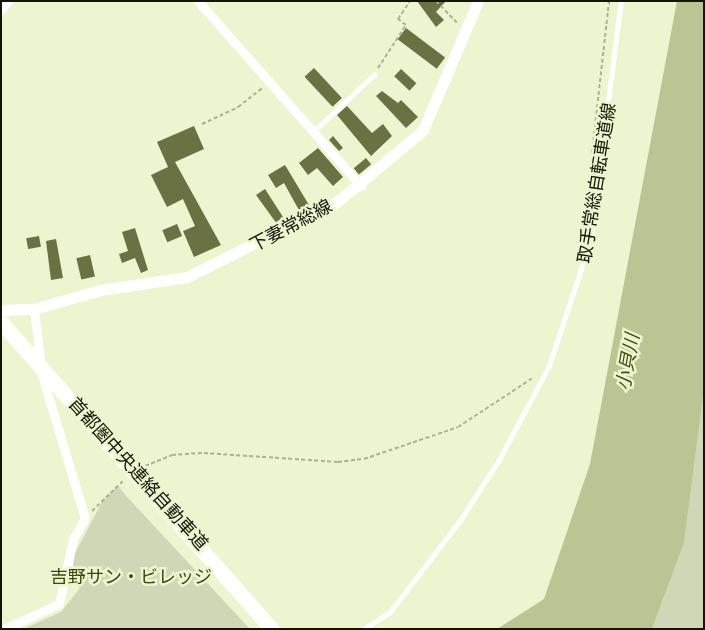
<!DOCTYPE html>
<html>
<head>
<meta charset="utf-8">
<style>
  body { margin:0 }
  #map { position:relative; width:705px; height:630px; overflow:hidden; background:#edf5d0; font-family:"Space Grotesk","Noto Sans JP",sans-serif }
  div>[style] { position:absolute }
  .green>* { inset:0; background:#d0d7b7 }
  .water>* { inset:0; background:#bbc593 }
  .building>* { inset:0; background:#6a7244; transform-origin:0 0 }
  .path>* { height:2px; margin-top:-1px; transform-origin:0; background:repeating-linear-gradient(90deg,#abb193 0 4px,transparent 0 6.5px) }
  .service>* { height:4.5px; margin:-2.25px; padding:0 2.25px; transform-origin:2.25px; border-radius:2.25px; background:#fff }
  .minor>* { height:9px; margin:-4.5px; padding:0 4.5px; transform-origin:4.5px; border-radius:4.5px; background:#fff }
  .secondary>* { height:11px; margin:-5.5px; padding:0 5.5px; transform-origin:5.5px; border-radius:5.5px; background:#fff }
  .motorway>* { height:15px; margin:-7.5px; padding:0 7.5px; transform-origin:7.5px; border-radius:7.5px; background:#fff }
  span { translate:-50% -50%; white-space:nowrap; text-align:center; line-height:1.15; -webkit-text-stroke:5px #edf5d0; paint-order:stroke }
  .street-label { font-size:18px; color:#131508 }
  .park-label { font-size:18px; color:#3e460c }
  .water-label { font-size:19px; color:#485018; font-style:italic }
  .frame { position:absolute; inset:0; border:2px solid #131508; pointer-events:none }
</style>
</head>
<body>
<div id="map">
  <div class="green">
    <div style="clip-path:polygon(704px 390px,704px 629px,652px 629px,684px 543px)"></div>
    <div style="clip-path:polygon(118px 486px,129px 499px,250px 629px,23px 629px,61px 612px,80px 588px,72px 582px,74px 555px,102px 502px)"></div>
  </div>
  <div class="water">
    <div style="clip-path:polygon(677px 1px,704px 1px,704px 390px,684px 543px,652px 629px,497px 629px,544px 599px,590px 464px)"></div>
  </div>
  <div class="building">
    <div style="clip-path:polygon(417px 1px,446px 1px,436px 12px,444px 20px,436px 27px)"></div>
    <div style="left:406px;top:28px;width:49px;height:14px;rotate:37deg"></div>
    <div style="left:314px;top:68px;width:41px;height:13px;rotate:47deg"></div>
    <div style="left:401px;top:69px;width:21px;height:10px;rotate:43deg"></div>
    <div style="clip-path:polygon(382px 91px,398px 103px,401px 100px,418px 117px,406px 128px,376px 96px)"></div>
    <div style="clip-path:polygon(347px 106px,372px 133px,383px 124px,392px 136px,371px 156px,337px 115px)"></div>
    <div style="clip-path:polygon(194px 126px,204px 149px,175px 162px,221px 245px,194px 257px,183px 231px,195px 226px,183px 199px,167px 207px,151px 175px,168px 167px,157px 142px)"></div>
    <div style="clip-path:polygon(333px 136px,343px 148px,339px 151px,329px 140px)"></div>
    <div style="clip-path:polygon(318px 148px,343px 177px,333px 186px,317px 168px,308px 175px,299px 163px)"></div>
    <div style="left:366px;top:158px;width:8px;height:16px;rotate:50deg"></div>
    <div style="clip-path:polygon(285px 165px,309px 205px,300px 212px,284px 183px,276px 188px,268px 175px)"></div>
    <div style="clip-path:polygon(265px 189px,285px 220px,277px 224px,256px 195px)"></div>
    <div style="left:177px;top:224px;width:13px;height:16px;rotate:67deg"></div>
    <div style="clip-path:polygon(135px 228px,148px 270px,141px 273px,135px 258px,122px 263px,119px 254px,128px 251px,122px 232px)"></div>
    <div style="left:39px;top:236px;width:11px;height:13px;rotate:80deg"></div>
    <div style="clip-path:polygon(56px 239px,63px 278px,51px 280px,46px 241px)"></div>
    <div style="left:90px;top:255px;width:22px;height:14px;rotate:77deg"></div>
  </div>
  <div class="path">
    <div style="left:436px;top:1px;width:30px;rotate:46deg"></div>
    <div style="left:378px;top:68px;width:51px;rotate:-56.9deg"></div>
    <div style="left:406px;top:25px;width:10px;rotate:-143deg"></div>
    <div style="left:398px;top:19px;width:22px;rotate:-56deg"></div>
    <div style="left:202px;top:124px;width:40px;rotate:-25deg"></div>
    <div style="left:238px;top:107px;width:31px;rotate:-38deg"></div>
    <div style="left:592px;top:153px;width:153px;rotate:-83.6deg"></div>
    <div style="left:145px;top:466px;width:29px;rotate:-22deg"></div>
    <div style="left:172px;top:455px;width:32px;rotate:-4deg"></div>
    <div style="left:204px;top:453px;width:134px;rotate:3.8deg"></div>
    <div style="left:338px;top:462px;width:26px;rotate:-7deg"></div>
    <div style="left:364px;top:459px;width:99px;rotate:-18.8deg"></div>
    <div style="left:458px;top:427px;width:91px;rotate:-33.3deg"></div>
    <div style="left:92px;top:511px;width:45px;rotate:-44.1deg"></div>
  </div>
  <div class="service">
    <div style="left:314px;top:131px;width:83px;rotate:-43.1deg"></div>
    <div style="left:364px;top:629px;width:31px;rotate:-33deg"></div>
    <div style="left:390px;top:612px;width:117px;rotate:-52.6deg"></div>
    <div style="left:461px;top:519px;width:72px;rotate:-57.4deg"></div>
    <div style="left:500px;top:458px;width:104px;rotate:-62deg"></div>
    <div style="left:549px;top:366px;width:131px;rotate:-71.7deg"></div>
    <div style="left:590px;top:242px;width:243px;rotate:-82.7deg"></div>
  </div>
  <div class="minor">
    <div style="left:198px;top:1px;width:247px;rotate:48.6deg"></div>
    <div style="left:1px;top:10px;width:11px;rotate:-52deg"></div>
    <div style="left:4px;top:629px;width:60px;rotate:-24.4deg"></div>
    <div style="left:59px;top:604px;width:66px;rotate:-77.8deg"></div>
    <div style="left:73px;top:539px;width:24px;rotate:-60deg"></div>
    <div style="left:85px;top:518px;width:148px;rotate:-106.8deg"></div>
    <div style="left:42px;top:376px;width:67px;rotate:-96.8deg"></div>
  </div>
  <div class="secondary">
    <div style="left:1px;top:310px;width:33px;rotate:-2deg"></div>
    <div style="left:34px;top:309px;width:69px;rotate:-16.1deg"></div>
    <div style="left:100px;top:290px;width:88px;rotate:-8.5deg"></div>
    <div style="left:187px;top:277px;width:168px;rotate:-26.6deg"></div>
    <div style="left:337px;top:202px;width:112px;rotate:-39.9deg"></div>
    <div style="left:423px;top:130px;width:140px;rotate:-66.9deg"></div>
  </div>
  <div class="motorway">
    <div style="left:1px;top:322px;width:409px;rotate:48.6deg"></div>
  </div>
  <div class="street-label">
    <span style="left:597px;top:183px;rotate:-81deg">取手常総自転車道線</span>
    <span style="left:291px;top:226px;rotate:-28deg">下妻常総線</span>
    <span style="left:138px;top:474px;rotate:48deg">首都圏中央連絡自動車道</span>
  </div>
  <div class="park-label">
    <span style="left:131px;top:577px">吉野サン・ビレッジ</span>
  </div>
  <div class="water-label">
    <span style="left:628px;top:362px;rotate:-80deg">小貝川</span>
  </div>
  <div class="frame"></div>
</div>
</body>
</html>
